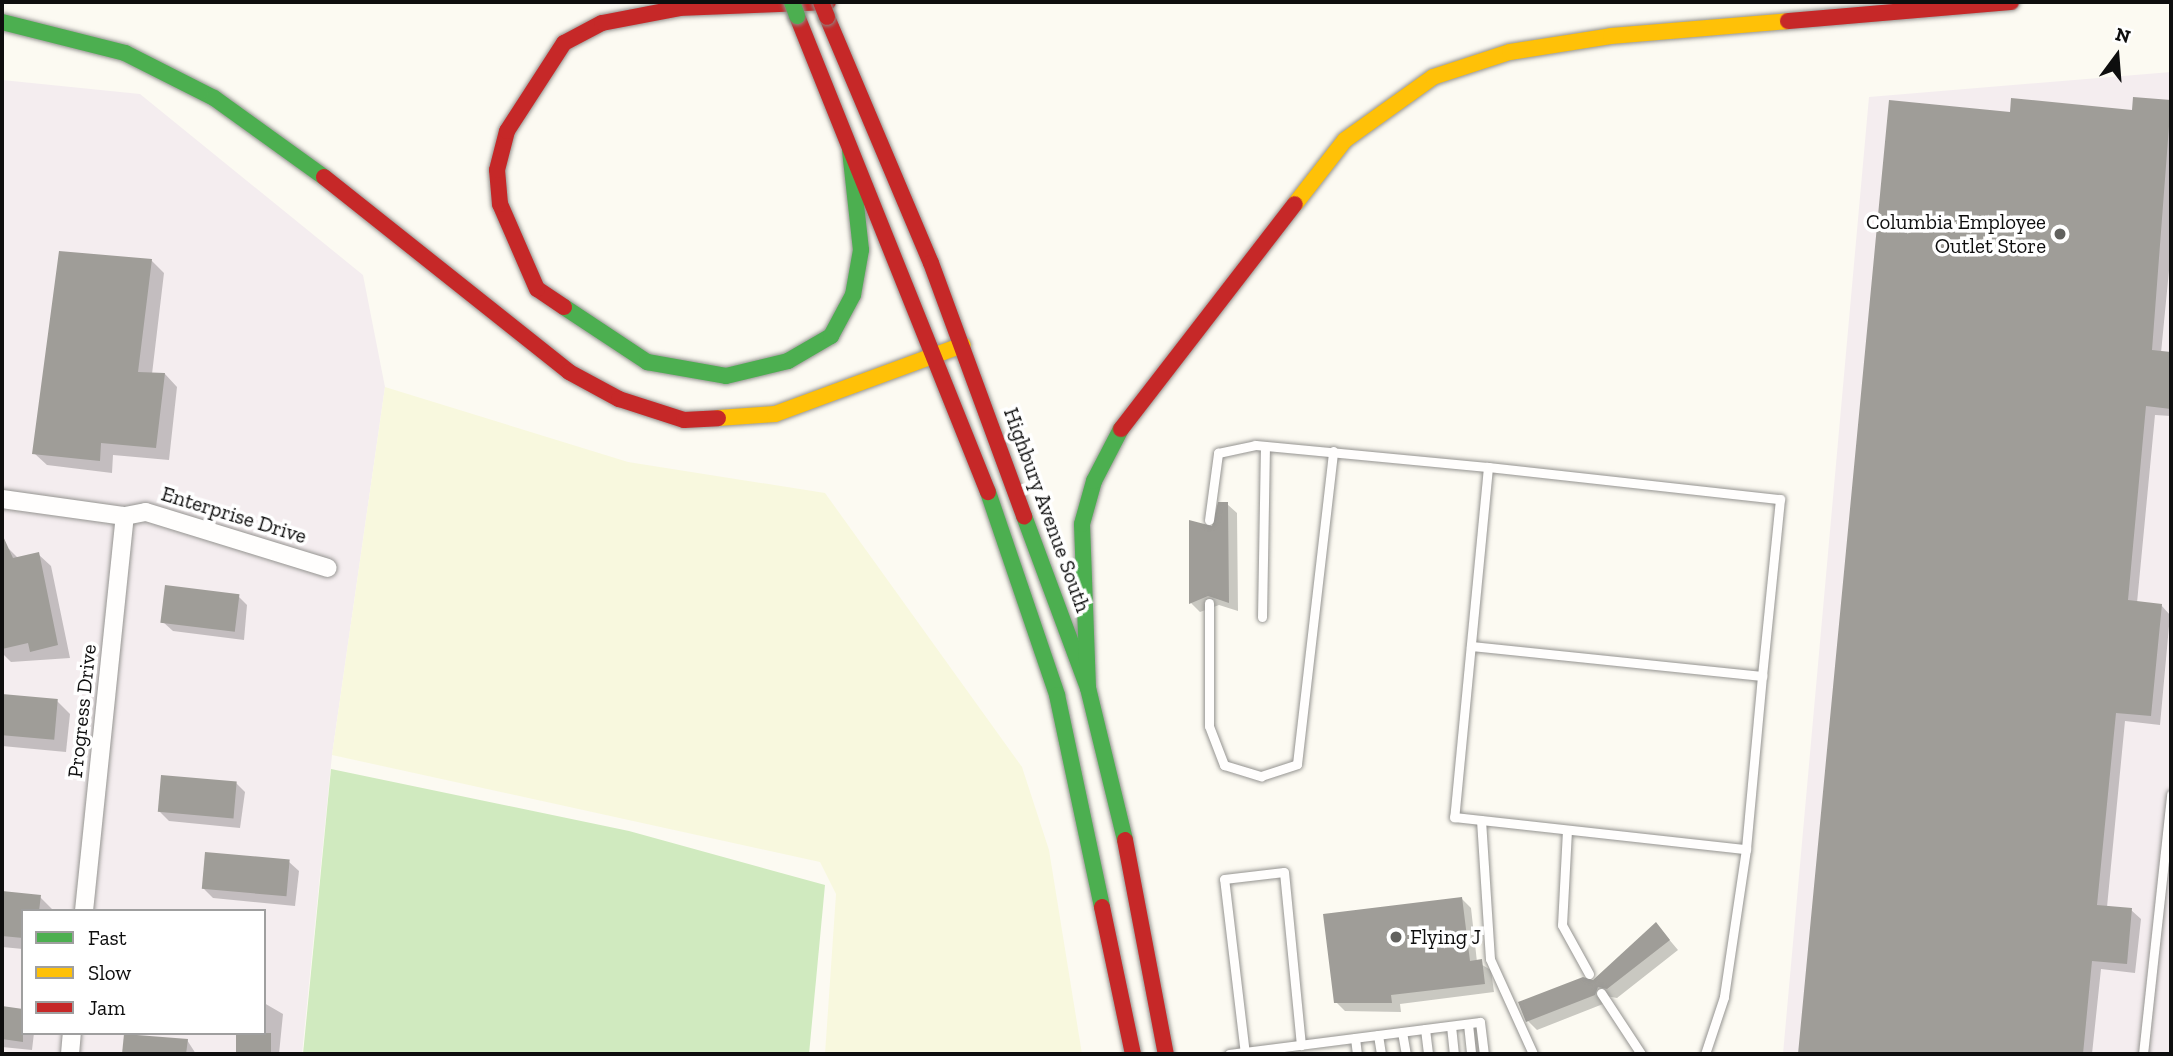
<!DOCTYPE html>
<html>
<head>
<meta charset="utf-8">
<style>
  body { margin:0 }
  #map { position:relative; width:2173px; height:1056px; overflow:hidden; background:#fcfaf2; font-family:"Zilla Slab",serif }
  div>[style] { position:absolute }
  .industrial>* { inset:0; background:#f4edef }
  .farmland>* { inset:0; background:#f8f8de }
  .forest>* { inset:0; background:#d0eabf }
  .shadow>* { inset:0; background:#0003 }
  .building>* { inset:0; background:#9f9d98; transform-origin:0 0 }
  .roads { filter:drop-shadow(0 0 2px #959491) drop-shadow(0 0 2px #959491) }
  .lane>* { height:9px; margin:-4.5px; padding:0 4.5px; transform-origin:4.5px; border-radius:4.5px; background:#fffefd }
  .street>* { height:18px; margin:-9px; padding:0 9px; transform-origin:9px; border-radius:9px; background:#fffefd }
  .fast>* { height:16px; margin:-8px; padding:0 8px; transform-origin:8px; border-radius:8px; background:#4caf50 }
  .slow>* { height:16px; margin:-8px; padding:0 8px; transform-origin:8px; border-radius:8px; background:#ffc107 }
  .jam>* { height:16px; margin:-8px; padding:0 8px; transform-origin:8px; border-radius:8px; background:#c62828 }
  .bridges { filter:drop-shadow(0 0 2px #8c8b87) drop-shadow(0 0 2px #8c8b87) }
  .fast-bridge>* { height:16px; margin:-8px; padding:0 8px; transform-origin:8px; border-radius:8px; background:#4caf50 }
  .jam-bridge>* { height:16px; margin:-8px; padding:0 8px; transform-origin:8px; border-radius:8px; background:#c62828 }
  .dots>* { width:19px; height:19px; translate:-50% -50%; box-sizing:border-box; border:4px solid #fff; border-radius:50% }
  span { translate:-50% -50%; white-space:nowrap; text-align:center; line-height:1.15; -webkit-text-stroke:7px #fff; paint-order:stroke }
  .poi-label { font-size:21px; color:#0e0e0e }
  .right { translate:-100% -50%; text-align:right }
  .left { translate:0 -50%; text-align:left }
  .street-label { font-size:21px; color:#0e0e0e }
  .frame { position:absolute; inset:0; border:4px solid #0e0e0e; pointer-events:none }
  .legend { position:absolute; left:21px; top:909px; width:245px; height:126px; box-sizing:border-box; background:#fff; border:2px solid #9f9f9f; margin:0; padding:9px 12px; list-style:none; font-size:21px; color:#0e0e0e }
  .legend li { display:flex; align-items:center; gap:14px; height:35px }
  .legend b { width:35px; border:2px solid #9f9f9f }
  .north { position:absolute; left:2082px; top:21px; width:70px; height:70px; -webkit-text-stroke:5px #fff; paint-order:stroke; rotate:16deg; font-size:19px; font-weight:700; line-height:28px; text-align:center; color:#0e0e0e }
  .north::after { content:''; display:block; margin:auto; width:24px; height:32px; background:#0e0e0e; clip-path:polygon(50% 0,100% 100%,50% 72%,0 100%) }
</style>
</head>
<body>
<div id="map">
  <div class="industrial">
    <div style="clip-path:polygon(2171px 72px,2171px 1054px,1783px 1054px,1869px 97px)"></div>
    <div style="clip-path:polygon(evenodd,2px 80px,140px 94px,363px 275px,385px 387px,332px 755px,302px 1054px,2px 1054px,2px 80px,23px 911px,264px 911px,264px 1033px,23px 1033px,23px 911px)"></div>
  </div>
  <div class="farmland">
    <div style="clip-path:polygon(385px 387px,628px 462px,825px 493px,1022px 767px,1049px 850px,1082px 1054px,825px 1054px,836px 894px,820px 862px,332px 755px)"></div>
  </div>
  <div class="forest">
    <div style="clip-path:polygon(331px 769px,629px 831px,825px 885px,809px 1054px,303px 1054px)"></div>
  </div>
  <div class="shadow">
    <div style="clip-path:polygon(2134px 98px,2171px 102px,2171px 250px,2161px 353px,2171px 354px,2171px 416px,2155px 415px,2137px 603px,2161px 605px,2170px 615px,2160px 725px,2125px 721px,2107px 907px,2131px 910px,2141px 919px,2135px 973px,2101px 969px,2092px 1054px,1799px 1054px,1891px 102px,2011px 114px,2133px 112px)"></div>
    <div style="clip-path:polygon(151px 260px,164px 273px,152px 374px,165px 374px,177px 387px,169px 460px,113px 455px,112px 473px,47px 465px,34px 453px)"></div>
    <div style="clip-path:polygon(1227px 504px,1237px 513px,1238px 611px,1219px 605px,1200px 612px,1191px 603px)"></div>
    <div style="clip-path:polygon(9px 549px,19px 559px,38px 554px,51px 566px,70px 658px,11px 662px,2px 653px,2px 550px)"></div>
    <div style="clip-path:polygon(238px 596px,247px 605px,244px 640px,173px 631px,163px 622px)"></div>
    <div style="clip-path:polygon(2px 696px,57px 701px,70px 714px,66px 752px,2px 746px)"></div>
    <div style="clip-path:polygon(236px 783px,245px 792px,240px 828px,169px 821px,159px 811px)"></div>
    <div style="clip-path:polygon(289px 862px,299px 871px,295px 906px,213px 898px,203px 888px)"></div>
    <div style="clip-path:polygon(2px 892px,40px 897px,53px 910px,23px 911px,23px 949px,2px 947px)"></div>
    <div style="clip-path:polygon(1461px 898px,1471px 908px,1477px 962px,1491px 970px,1494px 992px,1400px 1004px,1401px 1012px,1345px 1011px,1336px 1002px)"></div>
    <div style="clip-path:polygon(1656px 924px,1678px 950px,1617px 998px,1606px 996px,1603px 1004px,1537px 1030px,1528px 1021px,1593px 982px)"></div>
    <div style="clip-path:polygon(264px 1003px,283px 1014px,279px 1054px,236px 1054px,238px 1033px,264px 1033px)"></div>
    <div style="clip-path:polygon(2px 1007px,23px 1010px,23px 1033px,34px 1033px,32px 1050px,2px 1047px)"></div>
    <div style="clip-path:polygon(126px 1036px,187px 1040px,196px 1054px,124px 1054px)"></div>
  </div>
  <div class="building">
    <div style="clip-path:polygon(2133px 97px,2171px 100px,2152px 350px,2171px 352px,2171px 409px,2146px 406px,2128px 600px,2162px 604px,2151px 716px,2116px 713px,2097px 905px,2132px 908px,2127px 964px,2092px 961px,2083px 1054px,1798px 1054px,1889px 100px,2010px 112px,2011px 98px,2132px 110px)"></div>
    <div style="clip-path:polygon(59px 251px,152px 259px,138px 372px,165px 373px,156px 448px,101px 443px,100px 461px,32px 454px)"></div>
    <div style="clip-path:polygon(1218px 502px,1228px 502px,1229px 603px,1208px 596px,1189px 604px,1189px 520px,1212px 526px)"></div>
    <div style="clip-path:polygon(2px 534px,13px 558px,39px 552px,58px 645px,30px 652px,28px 643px,2px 649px)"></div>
    <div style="left:165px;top:585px;width:75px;height:38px;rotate:7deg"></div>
    <div style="left:2px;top:694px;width:56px;height:41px;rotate:5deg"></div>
    <div style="left:161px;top:775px;width:76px;height:37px;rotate:5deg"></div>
    <div style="left:205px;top:852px;width:85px;height:37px;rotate:5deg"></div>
    <div style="clip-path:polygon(2px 891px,41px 895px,39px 911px,23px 911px,23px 938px,2px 936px)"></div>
    <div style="clip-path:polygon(1462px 897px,1470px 961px,1482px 959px,1485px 984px,1391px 995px,1392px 1003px,1334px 1003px,1323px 914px)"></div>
    <div style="clip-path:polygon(1656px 922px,1670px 940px,1607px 989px,1598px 987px,1595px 995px,1526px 1022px,1518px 1002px,1583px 977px,1593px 980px)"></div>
    <div style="clip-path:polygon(2px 1006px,23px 1009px,23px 1042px,2px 1039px)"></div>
    <div style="left:236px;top:1033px;width:35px;height:21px"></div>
    <div style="clip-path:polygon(124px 1034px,188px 1039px,186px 1054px,122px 1054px)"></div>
  </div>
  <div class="roads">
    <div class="lane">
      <div style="left:1488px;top:467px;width:294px;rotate:6.3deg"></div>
      <div style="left:1780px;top:499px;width:178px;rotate:95.8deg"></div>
      <div style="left:1209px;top:520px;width:68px;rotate:-82.3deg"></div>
      <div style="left:1218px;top:453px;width:38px;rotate:-12deg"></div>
      <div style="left:1255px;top:445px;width:234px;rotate:5.4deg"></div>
      <div style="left:1488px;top:467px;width:352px;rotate:95.5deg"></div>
      <div style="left:1454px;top:817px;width:294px;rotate:6.3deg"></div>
      <div style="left:1746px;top:849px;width:150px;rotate:98.5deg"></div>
      <div style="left:1724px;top:997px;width:60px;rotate:108.4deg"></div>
      <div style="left:1209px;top:603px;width:123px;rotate:90deg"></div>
      <div style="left:1209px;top:726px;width:42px;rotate:69deg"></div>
      <div style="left:1224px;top:765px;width:39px;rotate:17deg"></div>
      <div style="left:1261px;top:776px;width:38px;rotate:-18deg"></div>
      <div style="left:1297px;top:764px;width:315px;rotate:-83.4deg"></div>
      <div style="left:1262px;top:617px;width:171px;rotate:-89deg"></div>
      <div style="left:1471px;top:646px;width:293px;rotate:5.9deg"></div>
      <div style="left:1762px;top:676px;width:174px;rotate:95.3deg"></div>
      <div style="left:1481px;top:820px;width:139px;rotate:86.3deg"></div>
      <div style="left:1490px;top:959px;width:104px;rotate:65.6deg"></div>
      <div style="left:1567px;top:830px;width:95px;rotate:93deg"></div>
      <div style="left:1562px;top:925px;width:56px;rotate:61.1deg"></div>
      <div style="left:1601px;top:993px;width:73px;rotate:56.7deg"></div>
      <div style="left:1468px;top:1024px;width:30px;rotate:84deg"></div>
      <div style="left:1451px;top:1026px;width:28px;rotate:84deg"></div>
      <div style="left:1425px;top:1029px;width:25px;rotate:83deg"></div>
      <div style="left:1402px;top:1032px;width:22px;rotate:80deg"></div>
      <div style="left:1378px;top:1035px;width:19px;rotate:81deg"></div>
      <div style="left:1355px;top:1038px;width:16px;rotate:83deg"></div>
      <div style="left:1229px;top:1054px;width:253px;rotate:-7.3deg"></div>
      <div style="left:1480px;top:1022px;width:32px;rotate:83deg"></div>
      <div style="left:1245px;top:1054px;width:176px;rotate:-96.8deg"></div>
      <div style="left:1224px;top:879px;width:60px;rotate:-6.7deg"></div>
      <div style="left:1284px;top:872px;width:174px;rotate:84.4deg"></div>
      <div style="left:2143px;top:1054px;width:261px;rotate:-83.8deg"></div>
    </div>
    <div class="street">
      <div style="left:2px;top:499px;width:124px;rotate:7.9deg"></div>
      <div style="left:125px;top:516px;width:21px;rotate:-11deg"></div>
      <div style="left:146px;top:512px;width:190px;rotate:17.1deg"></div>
      <div style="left:84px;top:911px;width:397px;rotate:-84.1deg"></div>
      <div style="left:70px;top:1054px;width:21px;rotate:-85deg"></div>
    </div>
    <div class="fast">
      <div style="left:2px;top:22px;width:127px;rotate:14.1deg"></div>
      <div style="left:125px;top:53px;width:100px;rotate:26.8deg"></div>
      <div style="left:214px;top:98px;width:135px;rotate:35.7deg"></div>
      <div style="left:564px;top:307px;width:100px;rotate:33.5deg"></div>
      <div style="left:647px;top:362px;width:80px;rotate:10deg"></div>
      <div style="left:726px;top:376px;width:64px;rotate:-13.6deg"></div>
      <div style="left:788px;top:361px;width:50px;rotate:-30.2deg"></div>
      <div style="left:831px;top:336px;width:47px;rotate:-61.8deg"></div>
      <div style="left:853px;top:295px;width:46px;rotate:-79.9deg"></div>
      <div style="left:861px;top:250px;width:100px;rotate:-96.3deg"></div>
      <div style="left:988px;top:492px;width:214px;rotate:71.2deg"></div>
      <div style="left:1057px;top:695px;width:217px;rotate:78deg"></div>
      <div style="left:1024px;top:516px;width:184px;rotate:69.6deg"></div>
      <div style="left:1088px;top:688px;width:156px;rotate:76.3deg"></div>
      <div style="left:1088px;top:688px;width:164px;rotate:-92.1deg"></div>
      <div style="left:1082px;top:524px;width:45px;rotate:-74.4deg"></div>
      <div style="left:1094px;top:481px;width:59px;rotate:-62.6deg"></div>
    </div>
    <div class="slow">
      <div style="left:1295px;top:204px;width:81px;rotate:-52deg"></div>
      <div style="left:1345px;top:140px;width:108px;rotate:-35.6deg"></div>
      <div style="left:1433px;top:77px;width:81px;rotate:-18deg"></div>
      <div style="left:1510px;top:52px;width:102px;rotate:-9deg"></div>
      <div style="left:1611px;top:36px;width:178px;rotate:-4.8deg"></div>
      <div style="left:718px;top:418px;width:57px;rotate:-4deg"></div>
      <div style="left:775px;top:414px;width:200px;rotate:-20.2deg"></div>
    </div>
    <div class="jam">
      <div style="left:797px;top:16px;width:513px;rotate:68.14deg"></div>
      <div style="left:827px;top:17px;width:267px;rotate:67.1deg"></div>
      <div style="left:931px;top:263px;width:270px;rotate:69.8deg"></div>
      <div style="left:1788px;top:21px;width:224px;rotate:-4.9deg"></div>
      <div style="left:324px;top:177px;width:313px;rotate:38.5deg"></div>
      <div style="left:569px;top:372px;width:57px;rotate:28.4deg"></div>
      <div style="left:619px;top:399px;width:68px;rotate:17.9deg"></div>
      <div style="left:684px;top:420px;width:34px;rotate:-3deg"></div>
      <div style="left:564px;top:307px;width:32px;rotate:-146deg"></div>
      <div style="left:537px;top:289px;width:93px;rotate:-113.5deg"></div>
      <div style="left:500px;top:204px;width:34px;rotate:-95deg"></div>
      <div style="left:497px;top:170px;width:40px;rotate:-75.6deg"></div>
      <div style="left:507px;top:131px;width:105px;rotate:-57.1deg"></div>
      <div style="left:564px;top:43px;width:43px;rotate:-27.8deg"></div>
      <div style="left:602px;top:23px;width:79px;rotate:-10.9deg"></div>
      <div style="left:680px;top:8px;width:148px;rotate:-2.3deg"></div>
      <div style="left:1121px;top:429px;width:284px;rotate:-52.3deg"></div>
      <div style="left:1125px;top:840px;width:218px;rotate:79.2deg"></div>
      <div style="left:1102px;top:907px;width:150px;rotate:78.1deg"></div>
    </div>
  </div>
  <div class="bridges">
    <div class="fast-bridge">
      <div style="left:792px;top:2px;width:15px;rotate:70deg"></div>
    </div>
    <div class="jam-bridge">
      <div style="left:821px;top:2px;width:16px;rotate:68deg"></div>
    </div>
  </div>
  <div class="dots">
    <div style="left:2060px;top:234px;background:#61615e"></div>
    <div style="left:1396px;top:937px;background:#61615e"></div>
  </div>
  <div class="poi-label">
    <span class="right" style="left:2046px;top:234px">Columbia Employee<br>Outlet Store</span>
    <span class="left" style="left:1410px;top:937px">Flying J</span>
  </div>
  <div class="street-label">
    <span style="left:1047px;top:510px;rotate:70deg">Highbury Avenue South</span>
    <span style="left:234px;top:515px;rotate:17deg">Enterprise Drive</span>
    <span style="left:82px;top:711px;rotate:-84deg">Progress Drive</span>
  </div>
  <div class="frame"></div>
  <ul class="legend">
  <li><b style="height:9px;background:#4caf50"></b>Fast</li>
  <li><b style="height:9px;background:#ffc107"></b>Slow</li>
  <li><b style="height:9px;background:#c62828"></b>Jam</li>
  </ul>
  <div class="north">N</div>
</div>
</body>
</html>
